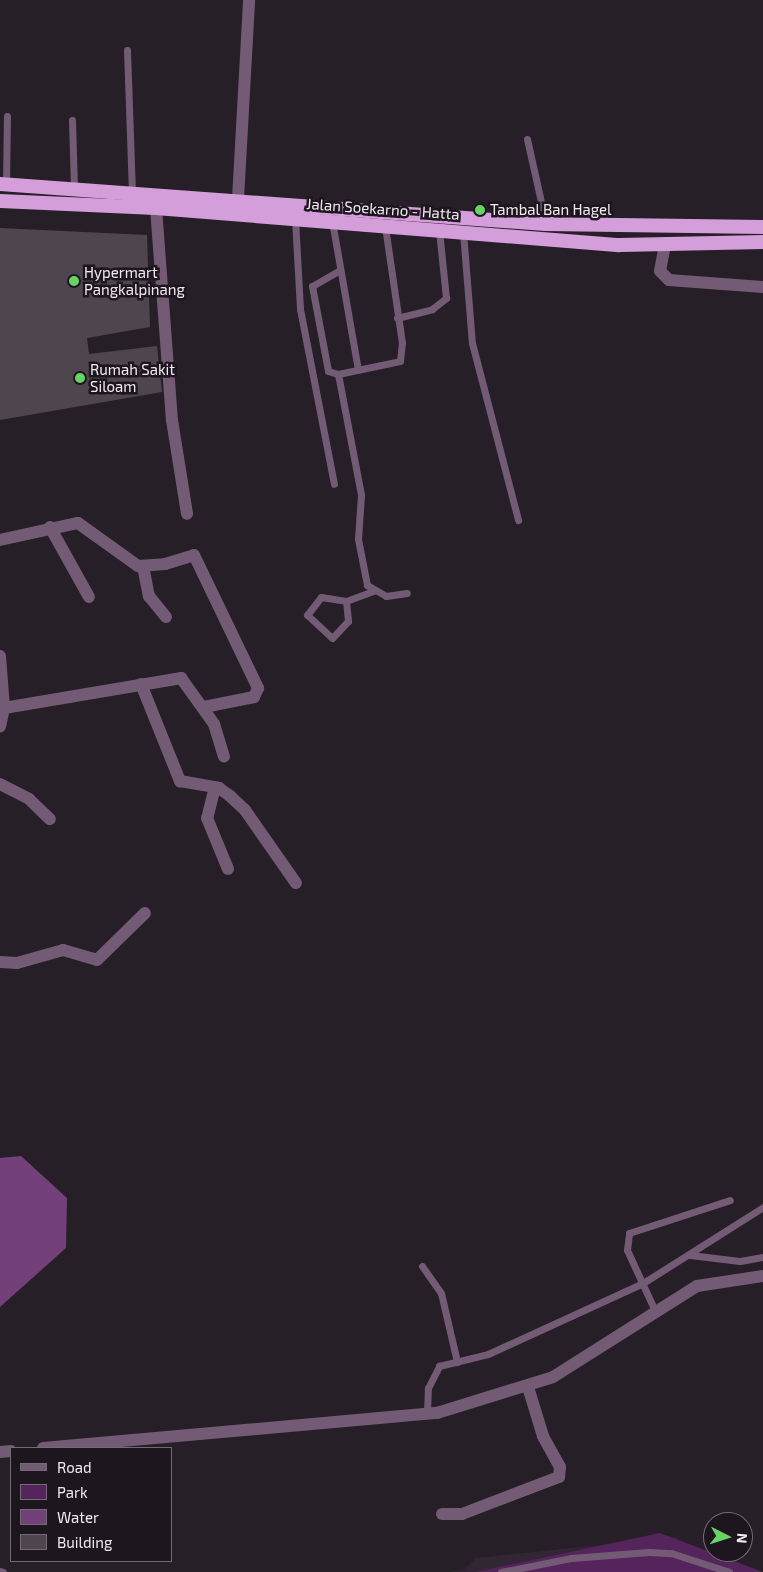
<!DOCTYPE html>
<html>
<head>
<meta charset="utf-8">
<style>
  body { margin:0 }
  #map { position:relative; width:763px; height:1572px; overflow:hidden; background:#271f28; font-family:"Exo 2",sans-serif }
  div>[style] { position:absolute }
  .built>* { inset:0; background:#332634 }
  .green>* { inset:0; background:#56245c }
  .water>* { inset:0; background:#74407a }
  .building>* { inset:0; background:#4e454f }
  .service>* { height:7px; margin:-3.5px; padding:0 3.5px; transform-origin:3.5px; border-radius:3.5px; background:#735b75 }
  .minor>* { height:12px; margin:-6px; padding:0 6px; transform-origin:6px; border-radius:6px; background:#735b75 }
  .tertiary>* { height:12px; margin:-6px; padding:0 6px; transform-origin:6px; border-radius:6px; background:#735b75 }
  .trunk>* { height:14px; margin:-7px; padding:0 7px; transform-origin:7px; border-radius:7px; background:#d49eda }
  .dots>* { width:14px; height:14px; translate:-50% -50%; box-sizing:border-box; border:2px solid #1e161f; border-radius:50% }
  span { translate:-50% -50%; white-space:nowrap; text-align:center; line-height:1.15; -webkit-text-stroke:5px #1e161f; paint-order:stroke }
  .street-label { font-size:15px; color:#f1ebf1 }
  .poi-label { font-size:15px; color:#f1ebf1 }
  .left { translate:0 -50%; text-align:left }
  .legend { position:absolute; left:10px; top:1447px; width:162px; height:115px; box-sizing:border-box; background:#1e161f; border:1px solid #726b73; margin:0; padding:6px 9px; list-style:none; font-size:15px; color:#f1ebf1 }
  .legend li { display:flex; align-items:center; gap:10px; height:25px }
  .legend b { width:25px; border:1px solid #726b73 }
  .north { position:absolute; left:703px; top:1512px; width:50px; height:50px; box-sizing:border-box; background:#1e161f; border:1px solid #726b73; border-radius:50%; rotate:95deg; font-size:14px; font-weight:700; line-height:20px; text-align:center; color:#f1ebf1 }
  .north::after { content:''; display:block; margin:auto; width:18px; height:22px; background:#67d466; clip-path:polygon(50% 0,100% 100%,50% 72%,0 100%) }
</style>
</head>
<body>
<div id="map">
  <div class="built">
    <div style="clip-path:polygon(677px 1537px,679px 1543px,759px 1572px,449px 1572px,464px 1570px,476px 1558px)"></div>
  </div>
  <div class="green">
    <div style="clip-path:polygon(660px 1533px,763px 1572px,476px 1572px)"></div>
  </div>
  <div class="water">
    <div style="clip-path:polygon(21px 1156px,67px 1198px,66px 1248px,0 1307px,0 1158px)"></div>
  </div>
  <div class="building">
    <div style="clip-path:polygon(0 228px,147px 235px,150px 327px,87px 338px,89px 354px,157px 346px,162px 392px,0 420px)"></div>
  </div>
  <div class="service">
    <div style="left:127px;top:50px;width:141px;rotate:88deg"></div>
    <div style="left:72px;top:120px;width:67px;rotate:88.3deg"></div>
    <div style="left:527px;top:139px;width:87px;rotate:77.4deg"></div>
    <div style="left:6px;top:184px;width:68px;rotate:-89.2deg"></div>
    <div style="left:295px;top:219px;width:90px;rotate:86.8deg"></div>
    <div style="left:300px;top:309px;width:178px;rotate:79deg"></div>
    <div style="left:332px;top:221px;width:151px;rotate:80.1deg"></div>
    <div style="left:463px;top:232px;width:111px;rotate:85.4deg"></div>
    <div style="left:472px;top:343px;width:183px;rotate:75.4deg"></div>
    <div style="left:340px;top:270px;width:32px;rotate:150deg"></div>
    <div style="left:312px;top:286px;width:86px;rotate:79.3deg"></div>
    <div style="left:328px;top:371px;width:10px;rotate:17deg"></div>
    <div style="left:338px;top:374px;width:63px;rotate:-11.8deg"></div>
    <div style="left:400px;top:361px;width:18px;rotate:-84deg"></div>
    <div style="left:402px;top:343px;width:118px;rotate:-98.3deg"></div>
    <div style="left:397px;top:318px;width:36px;rotate:-14deg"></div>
    <div style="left:432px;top:309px;width:18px;rotate:-38deg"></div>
    <div style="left:446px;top:298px;width:68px;rotate:-95.9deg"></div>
    <div style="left:338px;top:374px;width:123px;rotate:79.2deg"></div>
    <div style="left:361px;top:495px;width:44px;rotate:93.9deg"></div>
    <div style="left:358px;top:539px;width:47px;rotate:78.9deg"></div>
    <div style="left:367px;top:585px;width:22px;rotate:30deg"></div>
    <div style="left:386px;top:596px;width:21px;rotate:-8deg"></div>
    <div style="left:346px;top:601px;width:20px;rotate:84deg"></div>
    <div style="left:348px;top:621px;width:23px;rotate:133deg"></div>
    <div style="left:332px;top:638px;width:34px;rotate:-137deg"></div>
    <div style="left:307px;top:615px;width:23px;rotate:-52deg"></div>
    <div style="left:321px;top:597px;width:25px;rotate:9deg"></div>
    <div style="left:346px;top:601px;width:29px;rotate:-20deg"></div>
    <div style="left:690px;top:1255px;width:50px;rotate:6.8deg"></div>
    <div style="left:740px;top:1261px;width:23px;rotate:-10deg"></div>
    <div style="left:422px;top:1266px;width:33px;rotate:55deg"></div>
    <div style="left:441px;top:1293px;width:71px;rotate:76.9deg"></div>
    <div style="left:656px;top:1313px;width:69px;rotate:-114.7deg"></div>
    <div style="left:627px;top:1250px;width:17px;rotate:-83deg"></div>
    <div style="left:629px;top:1233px;width:106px;rotate:-18.1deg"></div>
    <div style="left:427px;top:1414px;width:26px;rotate:-88deg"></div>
    <div style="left:428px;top:1388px;width:25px;rotate:-63deg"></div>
    <div style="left:439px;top:1366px;width:50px;rotate:-13.8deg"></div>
    <div style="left:488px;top:1354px;width:170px;rotate:-24.6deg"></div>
    <div style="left:643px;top:1283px;width:142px;rotate:-32.3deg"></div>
    <div style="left:0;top:1571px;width:3px;rotate:18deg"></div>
    <div style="left:501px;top:1572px;width:71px;rotate:-11.3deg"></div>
    <div style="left:571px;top:1558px;width:78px;rotate:-4.4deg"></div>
    <div style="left:649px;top:1552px;width:22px;rotate:3deg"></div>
    <div style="left:671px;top:1553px;width:61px;rotate:18.1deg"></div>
  </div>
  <div class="minor">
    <div style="left:238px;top:199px;width:199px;rotate:-86.8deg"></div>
    <div style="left:156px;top:208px;width:213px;rotate:85.7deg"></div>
    <div style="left:172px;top:420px;width:95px;rotate:80.9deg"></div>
    <div style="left:665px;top:245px;width:26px;rotate:101deg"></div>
    <div style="left:660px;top:271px;width:13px;rotate:45deg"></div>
    <div style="left:669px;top:280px;width:94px;rotate:4.3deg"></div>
    <div style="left:50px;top:527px;width:80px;rotate:60.9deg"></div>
    <div style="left:0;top:540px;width:80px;rotate:-12.3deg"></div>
    <div style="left:78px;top:523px;width:74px;rotate:35.6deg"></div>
    <div style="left:138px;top:566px;width:27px;rotate:-4deg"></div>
    <div style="left:165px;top:564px;width:30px;rotate:-17deg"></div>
    <div style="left:194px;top:555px;width:148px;rotate:64.3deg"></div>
    <div style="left:258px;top:688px;width:10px;rotate:114deg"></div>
    <div style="left:254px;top:697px;width:51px;rotate:168.7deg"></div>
    <div style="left:143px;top:566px;width:31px;rotate:79deg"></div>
    <div style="left:149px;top:596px;width:27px;rotate:51deg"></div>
    <div style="left:0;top:656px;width:52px;rotate:85.6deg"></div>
    <div style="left:4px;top:708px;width:19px;rotate:102deg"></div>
    <div style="left:141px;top:684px;width:105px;rotate:68.1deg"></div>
    <div style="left:180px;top:781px;width:40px;rotate:10deg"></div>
    <div style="left:219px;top:788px;width:14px;rotate:36deg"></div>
    <div style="left:230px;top:796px;width:21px;rotate:43deg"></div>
    <div style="left:245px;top:810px;width:89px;rotate:55.1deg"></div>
    <div style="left:4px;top:708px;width:180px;rotate:-9.6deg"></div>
    <div style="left:181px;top:678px;width:57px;rotate:54.3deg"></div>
    <div style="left:214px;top:724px;width:34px;rotate:73deg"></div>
    <div style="left:0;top:784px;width:33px;rotate:27deg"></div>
    <div style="left:29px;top:799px;width:29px;rotate:44deg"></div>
    <div style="left:215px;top:787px;width:32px;rotate:104deg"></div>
    <div style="left:207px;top:818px;width:55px;rotate:67.6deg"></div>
    <div style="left:0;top:962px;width:17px;rotate:3deg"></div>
    <div style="left:17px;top:963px;width:48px;rotate:-15.8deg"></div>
    <div style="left:63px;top:950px;width:35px;rotate:16deg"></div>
    <div style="left:97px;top:960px;width:67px;rotate:-44.4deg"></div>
    <div style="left:442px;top:1514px;width:20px"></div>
    <div style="left:462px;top:1514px;width:104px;rotate:-20.9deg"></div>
    <div style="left:559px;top:1477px;width:10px;rotate:-84deg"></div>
    <div style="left:560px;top:1467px;width:35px;rotate:-119deg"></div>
    <div style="left:543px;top:1436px;width:51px;rotate:-107deg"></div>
  </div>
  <div class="tertiary">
    <div style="left:43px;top:1448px;width:396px;rotate:-5.1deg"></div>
    <div style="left:437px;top:1413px;width:121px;rotate:-17.2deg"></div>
    <div style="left:553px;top:1377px;width:170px;rotate:-32.3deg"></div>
    <div style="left:697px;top:1286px;width:67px;rotate:-8.6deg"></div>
    <div style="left:0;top:1452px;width:11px;rotate:-5deg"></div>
  </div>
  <div class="trunk">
    <div style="left:0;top:184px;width:547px;rotate:4.19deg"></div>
    <div style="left:546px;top:224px;width:217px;rotate:0.8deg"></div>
    <div style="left:0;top:201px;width:156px;rotate:2.6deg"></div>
    <div style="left:156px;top:208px;width:465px;rotate:4.6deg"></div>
    <div style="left:620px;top:245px;width:143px;rotate:-1.2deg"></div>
  </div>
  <div class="dots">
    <div style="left:480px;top:210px;background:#67d466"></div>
    <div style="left:74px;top:281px;background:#67d466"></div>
    <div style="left:80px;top:378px;background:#67d466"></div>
  </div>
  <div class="street-label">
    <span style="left:383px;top:209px;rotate:4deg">Jalan Soekarno - Hatta</span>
  </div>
  <div class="poi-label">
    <span class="left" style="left:490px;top:210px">Tambal Ban Hagel</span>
    <span class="left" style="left:84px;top:281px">Hypermart<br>Pangkalpinang</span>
    <span class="left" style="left:90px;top:378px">Rumah Sakit<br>Siloam</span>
  </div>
  <ul class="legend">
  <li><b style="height:6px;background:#735b75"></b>Road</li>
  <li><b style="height:14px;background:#56245c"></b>Park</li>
  <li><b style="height:14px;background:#74407a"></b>Water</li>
  <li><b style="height:14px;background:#4e454f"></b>Building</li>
  </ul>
  <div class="north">N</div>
</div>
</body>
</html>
